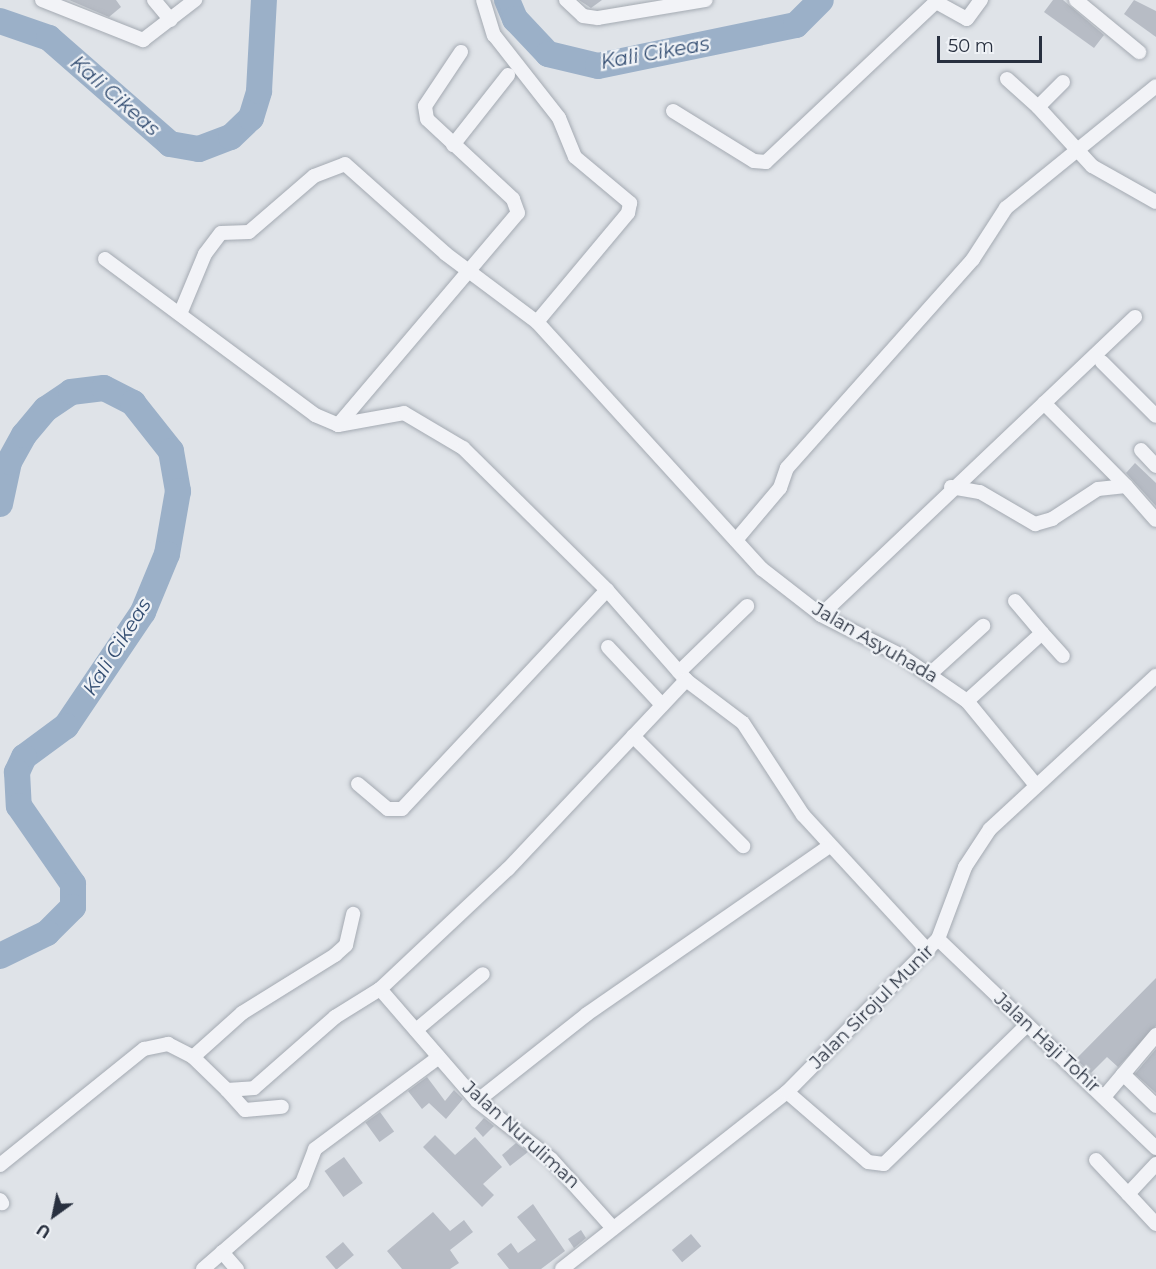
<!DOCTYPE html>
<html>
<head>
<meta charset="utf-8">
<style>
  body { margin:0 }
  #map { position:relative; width:1156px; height:1269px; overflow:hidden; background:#dfe3e8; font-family:Montserrat,sans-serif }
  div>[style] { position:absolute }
  .river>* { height:26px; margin:-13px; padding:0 13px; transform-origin:13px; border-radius:13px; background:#9bb0c8 }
  .building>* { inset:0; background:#b7bcc5; transform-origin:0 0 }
  .roads { filter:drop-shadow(0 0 2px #a4aab2) drop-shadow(0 0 2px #a4aab2) }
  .minor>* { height:14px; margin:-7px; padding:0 7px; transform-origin:7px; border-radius:7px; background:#f2f3f7 }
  span { translate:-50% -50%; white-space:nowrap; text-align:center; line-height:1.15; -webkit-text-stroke:4.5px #eff2f6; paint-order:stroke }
  .street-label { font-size:18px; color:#28303f }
  .water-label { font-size:20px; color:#344e72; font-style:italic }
  .north { position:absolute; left:24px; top:1185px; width:60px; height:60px; -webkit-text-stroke:4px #eff2f6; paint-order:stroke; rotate:213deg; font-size:16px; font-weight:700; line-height:24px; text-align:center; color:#28303f }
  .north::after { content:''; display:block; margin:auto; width:21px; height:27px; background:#28303f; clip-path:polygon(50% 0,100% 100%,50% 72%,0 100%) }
  .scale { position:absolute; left:937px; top:36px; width:105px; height:27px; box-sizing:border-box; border:3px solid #28303f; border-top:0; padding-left:8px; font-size:18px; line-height:21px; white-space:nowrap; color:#28303f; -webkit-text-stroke:4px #eff2f6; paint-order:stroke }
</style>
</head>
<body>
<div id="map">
  <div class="river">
    <div style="left:507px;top:0;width:21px;rotate:67deg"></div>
    <div style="left:515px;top:19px;width:48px;rotate:46.7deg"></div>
    <div style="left:548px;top:54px;width:51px;rotate:13.5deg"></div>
    <div style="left:598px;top:66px;width:202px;rotate:-11.7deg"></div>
    <div style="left:796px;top:25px;width:35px;rotate:-45deg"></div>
    <div style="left:0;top:21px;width:52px;rotate:19.1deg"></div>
    <div style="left:49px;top:38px;width:161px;rotate:41.2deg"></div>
    <div style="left:170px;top:144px;width:29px;rotate:10deg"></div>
    <div style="left:199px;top:149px;width:34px;rotate:-21deg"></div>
    <div style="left:231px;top:137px;width:28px;rotate:-44deg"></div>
    <div style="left:251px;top:118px;width:28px;rotate:-73deg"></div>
    <div style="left:259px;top:91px;width:91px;rotate:-86.9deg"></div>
    <div style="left:0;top:504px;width:43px;rotate:-77.9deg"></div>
    <div style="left:9px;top:462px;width:31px;rotate:-61deg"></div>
    <div style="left:24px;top:435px;width:34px;rotate:-50deg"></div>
    <div style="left:46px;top:409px;width:30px;rotate:-34deg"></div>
    <div style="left:71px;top:392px;width:33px;rotate:-7deg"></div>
    <div style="left:104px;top:388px;width:33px;rotate:27deg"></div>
    <div style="left:133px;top:403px;width:61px;rotate:51.6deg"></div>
    <div style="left:171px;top:451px;width:41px;rotate:80.1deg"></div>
    <div style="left:178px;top:491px;width:64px;rotate:99.9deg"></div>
    <div style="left:167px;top:554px;width:63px;rotate:112.5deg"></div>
    <div style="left:143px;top:612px;width:138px;rotate:124deg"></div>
    <div style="left:66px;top:726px;width:52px;rotate:143.6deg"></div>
    <div style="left:24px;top:757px;width:17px;rotate:115deg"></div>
    <div style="left:17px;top:772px;width:34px;rotate:87deg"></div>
    <div style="left:19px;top:806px;width:95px;rotate:55.3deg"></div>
    <div style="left:73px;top:884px;width:23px;rotate:90deg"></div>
    <div style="left:73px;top:907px;width:37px;rotate:135deg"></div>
    <div style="left:47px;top:933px;width:52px;rotate:153.9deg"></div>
  </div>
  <div class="building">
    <div style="clip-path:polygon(69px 0,116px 0,121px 7px,109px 17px)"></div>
    <div style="clip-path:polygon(579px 0,602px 0,591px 8px)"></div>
    <div style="clip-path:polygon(1053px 0,1063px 0,1104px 35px,1094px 48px,1044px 12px)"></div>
    <div style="clip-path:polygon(1134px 0,1156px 11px,1156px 37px,1124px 14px)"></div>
    <div style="clip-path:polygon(1135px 463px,1156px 483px,1156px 506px,1126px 473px)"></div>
    <div style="clip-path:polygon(1156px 978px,1156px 1026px,1118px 1067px,1107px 1057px,1091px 1073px,1076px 1059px)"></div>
    <div style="clip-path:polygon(1156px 1049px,1156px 1093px,1135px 1074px)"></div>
    <div style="clip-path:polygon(427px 1077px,445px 1101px,454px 1090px,463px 1099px,446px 1119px,429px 1103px,422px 1109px,408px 1091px)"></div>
    <div style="left:380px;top:1112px;width:24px;height:18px;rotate:54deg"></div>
    <div style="clip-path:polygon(484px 1118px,494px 1126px,483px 1137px,475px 1128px)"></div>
    <div style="clip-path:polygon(435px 1135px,455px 1155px,475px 1137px,502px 1167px,483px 1184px,494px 1195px,482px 1207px,423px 1147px)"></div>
    <div style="clip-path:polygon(516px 1143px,528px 1152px,510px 1166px,502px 1155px)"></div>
    <div style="left:344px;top:1157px;width:32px;height:24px;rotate:54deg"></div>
    <div style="clip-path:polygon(533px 1204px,565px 1251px,541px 1269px,509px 1269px,497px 1254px,511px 1243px,518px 1253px,536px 1240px,517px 1217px)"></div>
    <div style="clip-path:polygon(433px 1212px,450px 1231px,464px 1220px,473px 1232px,450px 1250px,459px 1263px,450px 1269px,402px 1269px,387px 1251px)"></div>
    <div style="clip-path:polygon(581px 1230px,586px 1238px,574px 1248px,568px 1239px)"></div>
    <div style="left:691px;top:1234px;width:16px;height:25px;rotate:50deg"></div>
    <div style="left:343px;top:1242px;width:17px;height:23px;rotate:50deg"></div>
  </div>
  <div class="roads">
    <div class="minor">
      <div style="left:42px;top:0;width:109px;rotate:21.6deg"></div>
      <div style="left:143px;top:40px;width:66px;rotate:-37.6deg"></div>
      <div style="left:154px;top:0;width:26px;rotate:50deg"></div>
      <div style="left:483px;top:0;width:37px;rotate:73deg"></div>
      <div style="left:494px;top:35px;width:105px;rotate:51.9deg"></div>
      <div style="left:559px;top:118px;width:42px;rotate:67.7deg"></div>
      <div style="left:575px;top:157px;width:72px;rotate:39.9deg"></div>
      <div style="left:630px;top:203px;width:10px;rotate:101deg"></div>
      <div style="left:628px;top:213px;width:142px;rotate:129.9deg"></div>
      <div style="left:566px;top:0;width:23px;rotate:43deg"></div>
      <div style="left:583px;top:16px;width:15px;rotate:8deg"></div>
      <div style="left:598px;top:18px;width:109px;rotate:-9.5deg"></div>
      <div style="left:1076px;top:0;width:82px;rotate:39.5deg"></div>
      <div style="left:1007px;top:79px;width:42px;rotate:42.1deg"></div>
      <div style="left:1063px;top:82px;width:35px;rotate:135deg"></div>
      <div style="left:1038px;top:107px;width:80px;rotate:47.5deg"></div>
      <div style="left:1092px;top:166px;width:73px;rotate:29.4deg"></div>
      <div style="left:673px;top:111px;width:95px;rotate:31.7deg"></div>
      <div style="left:754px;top:161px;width:12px;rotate:5deg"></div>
      <div style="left:766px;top:162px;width:233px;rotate:-43.3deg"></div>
      <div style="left:936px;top:2px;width:35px;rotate:29deg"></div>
      <div style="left:967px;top:19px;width:24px;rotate:-54deg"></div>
      <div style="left:453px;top:145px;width:89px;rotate:-51.8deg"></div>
      <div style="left:105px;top:259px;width:262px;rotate:36.6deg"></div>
      <div style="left:315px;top:415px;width:25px;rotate:23deg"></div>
      <div style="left:338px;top:425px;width:67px;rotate:-10.3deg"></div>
      <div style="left:404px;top:413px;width:69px;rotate:30.7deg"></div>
      <div style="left:463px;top:448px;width:202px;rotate:44.6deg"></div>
      <div style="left:607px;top:590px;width:120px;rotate:48.7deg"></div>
      <div style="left:686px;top:680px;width:71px;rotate:37deg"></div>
      <div style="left:743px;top:723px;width:110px;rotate:56.9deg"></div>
      <div style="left:803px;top:815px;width:185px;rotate:47.4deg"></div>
      <div style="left:180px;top:314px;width:65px;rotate:-67.4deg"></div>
      <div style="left:205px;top:254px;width:26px;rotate:-53deg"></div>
      <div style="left:221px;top:233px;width:28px;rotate:-2deg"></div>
      <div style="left:249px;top:232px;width:86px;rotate:-40.7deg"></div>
      <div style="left:314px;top:176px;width:33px;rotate:-21deg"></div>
      <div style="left:345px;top:164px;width:135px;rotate:41.7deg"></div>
      <div style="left:446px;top:254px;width:114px;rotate:36.8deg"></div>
      <div style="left:537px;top:322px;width:334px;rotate:47.7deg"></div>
      <div style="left:762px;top:569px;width:75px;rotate:37.9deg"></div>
      <div style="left:821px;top:615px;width:89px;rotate:26.9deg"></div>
      <div style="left:900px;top:655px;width:81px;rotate:34.5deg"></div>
      <div style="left:967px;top:701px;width:106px;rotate:50.7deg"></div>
      <div style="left:1102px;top:362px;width:76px;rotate:45deg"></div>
      <div style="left:1044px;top:403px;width:117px;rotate:45.3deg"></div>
      <div style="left:338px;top:425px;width:278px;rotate:-49.7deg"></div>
      <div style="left:518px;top:213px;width:15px;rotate:-110deg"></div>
      <div style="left:513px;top:199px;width:117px;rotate:-137.1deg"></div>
      <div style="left:427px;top:119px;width:13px;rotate:-99deg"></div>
      <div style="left:425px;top:106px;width:65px;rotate:-56.3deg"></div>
      <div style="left:1141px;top:450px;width:22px;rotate:47deg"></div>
      <div style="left:951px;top:487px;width:29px;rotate:10deg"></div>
      <div style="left:980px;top:492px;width:64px;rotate:30.2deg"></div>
      <div style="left:1035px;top:524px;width:18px;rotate:-16deg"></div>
      <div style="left:1052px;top:519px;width:55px;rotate:-33.1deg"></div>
      <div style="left:1098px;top:489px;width:28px;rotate:-6deg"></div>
      <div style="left:1126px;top:486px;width:45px;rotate:48.6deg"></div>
      <div style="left:736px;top:540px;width:68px;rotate:-49.8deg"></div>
      <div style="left:780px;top:488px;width:21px;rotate:-71deg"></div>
      <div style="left:787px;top:468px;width:280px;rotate:-48.3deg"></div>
      <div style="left:973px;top:259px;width:61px;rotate:-57.1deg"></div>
      <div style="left:1006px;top:208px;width:193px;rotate:-39.1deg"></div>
      <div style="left:1015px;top:601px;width:42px;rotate:49.8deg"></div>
      <div style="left:821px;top:615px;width:433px;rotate:-43.5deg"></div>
      <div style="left:608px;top:647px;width:79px;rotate:47deg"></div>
      <div style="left:679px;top:672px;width:95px;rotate:-44.1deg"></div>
      <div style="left:930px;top:674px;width:72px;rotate:-42.2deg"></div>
      <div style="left:967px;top:701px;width:101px;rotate:-42.2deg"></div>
      <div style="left:1042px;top:633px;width:31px;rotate:48deg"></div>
      <div style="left:633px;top:736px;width:156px;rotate:45deg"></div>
      <div style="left:358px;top:784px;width:39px;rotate:40deg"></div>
      <div style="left:388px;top:809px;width:14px"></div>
      <div style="left:402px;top:809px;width:300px;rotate:-46.9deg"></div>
      <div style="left:938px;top:939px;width:302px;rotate:43.8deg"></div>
      <div style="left:380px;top:989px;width:148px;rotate:49.1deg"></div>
      <div style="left:477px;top:1101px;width:94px;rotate:38.1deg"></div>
      <div style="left:551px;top:1159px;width:93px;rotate:48.1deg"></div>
      <div style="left:416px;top:1030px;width:87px;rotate:-39.9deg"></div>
      <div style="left:193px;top:1057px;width:66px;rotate:-41.9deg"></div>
      <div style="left:242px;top:1013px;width:110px;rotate:-31.9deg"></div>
      <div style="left:335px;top:955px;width:15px;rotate:-42deg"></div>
      <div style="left:346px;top:945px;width:32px;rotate:-77deg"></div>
      <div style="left:1123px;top:1074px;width:46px;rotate:44.1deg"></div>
      <div style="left:227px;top:1090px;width:27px;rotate:48deg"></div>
      <div style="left:245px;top:1110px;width:37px;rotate:-5deg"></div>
      <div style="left:787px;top:1092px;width:107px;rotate:40.8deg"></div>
      <div style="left:868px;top:1162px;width:16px;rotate:7deg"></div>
      <div style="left:884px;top:1164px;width:199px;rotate:-44.2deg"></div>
      <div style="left:1104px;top:1097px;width:81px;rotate:-50deg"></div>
      <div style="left:477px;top:1101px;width:140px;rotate:-38.3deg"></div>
      <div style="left:587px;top:1014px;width:295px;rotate:-34.7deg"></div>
      <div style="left:1096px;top:1160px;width:47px;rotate:46.7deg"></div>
      <div style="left:1156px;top:1164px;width:41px;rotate:133deg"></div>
      <div style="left:1128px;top:1194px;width:41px;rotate:47deg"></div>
      <div style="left:0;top:1165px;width:185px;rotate:-38.9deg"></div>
      <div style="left:144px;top:1049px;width:25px;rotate:-12deg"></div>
      <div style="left:168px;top:1044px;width:28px;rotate:27deg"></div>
      <div style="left:193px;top:1057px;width:47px;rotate:44.1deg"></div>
      <div style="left:227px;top:1090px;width:27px;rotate:-4deg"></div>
      <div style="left:254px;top:1088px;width:108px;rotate:-41.2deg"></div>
      <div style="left:335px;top:1017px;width:53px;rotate:-31.9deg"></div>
      <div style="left:380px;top:989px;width:175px;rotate:-43.2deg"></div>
      <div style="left:508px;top:869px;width:260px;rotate:-46.7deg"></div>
      <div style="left:0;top:1200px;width:4px;rotate:56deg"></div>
      <div style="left:222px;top:1252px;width:23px;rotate:49deg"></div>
      <div style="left:203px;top:1269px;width:131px;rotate:-41deg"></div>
      <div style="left:302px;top:1183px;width:36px;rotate:-69deg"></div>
      <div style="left:315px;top:1149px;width:154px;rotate:-36.6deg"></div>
      <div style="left:562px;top:1269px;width:286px;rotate:-38.2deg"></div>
      <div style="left:787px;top:1092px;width:215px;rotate:-45.4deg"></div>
      <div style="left:938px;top:939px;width:77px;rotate:-69.4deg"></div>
      <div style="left:965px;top:867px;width:45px;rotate:-56.7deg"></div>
      <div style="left:990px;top:829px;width:226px;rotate:-42.7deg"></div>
    </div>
  </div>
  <div class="street-label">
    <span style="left:875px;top:643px;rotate:30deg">Jalan Asyuhada</span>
    <span style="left:872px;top:1007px;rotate:-45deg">Jalan Sirojul Munir</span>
    <span style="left:1047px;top:1043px;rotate:43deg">Jalan Haji Tohir</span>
    <span style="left:521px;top:1135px;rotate:42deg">Jalan Nuruliman</span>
  </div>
  <div class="water-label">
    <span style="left:655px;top:53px;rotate:-10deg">Kali Cikeas</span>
    <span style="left:115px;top:96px;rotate:41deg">Kali Cikeas</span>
    <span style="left:117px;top:647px;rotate:-58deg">Kali Cikeas</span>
  </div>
  <div class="north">U</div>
  <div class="scale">50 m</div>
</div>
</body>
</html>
